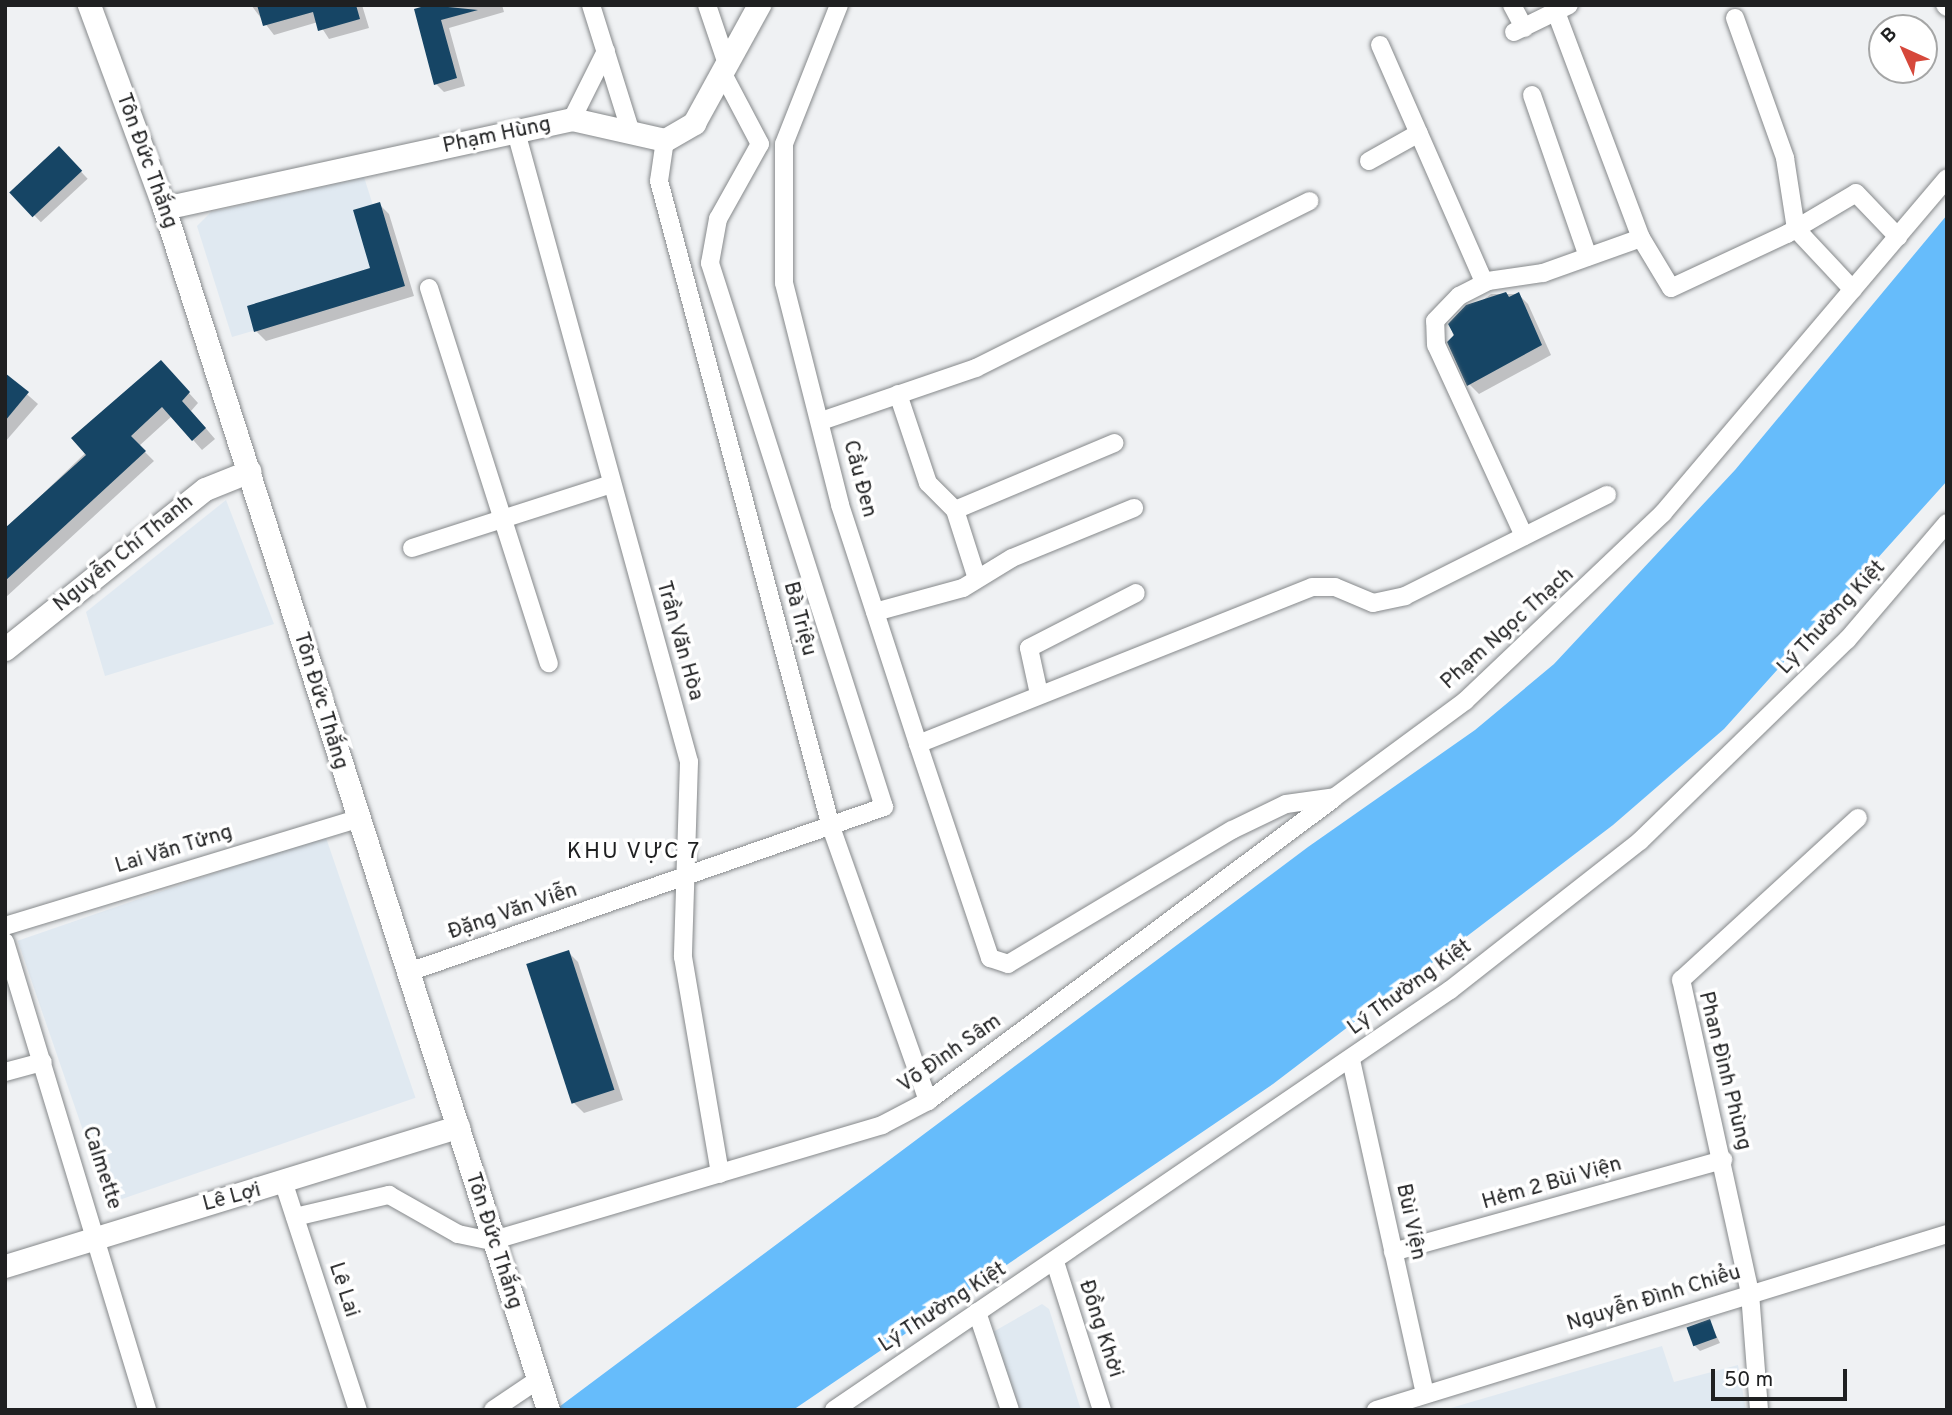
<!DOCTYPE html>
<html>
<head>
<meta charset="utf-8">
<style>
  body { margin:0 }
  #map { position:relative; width:1952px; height:1415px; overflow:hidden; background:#eff1f3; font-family:Overpass,sans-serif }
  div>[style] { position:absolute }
  .built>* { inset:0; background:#e0e9f1; transform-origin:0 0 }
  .water>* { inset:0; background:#66bcfb }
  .shadow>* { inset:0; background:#0003; transform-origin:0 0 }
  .building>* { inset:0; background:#164565; transform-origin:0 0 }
  .roads { filter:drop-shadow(0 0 2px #86898b) drop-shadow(0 0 2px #86898b) }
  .minor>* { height:18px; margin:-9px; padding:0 9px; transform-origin:9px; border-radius:9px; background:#fff }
  .major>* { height:23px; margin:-11.5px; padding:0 11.5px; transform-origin:11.5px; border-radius:11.5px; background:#fff }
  span { translate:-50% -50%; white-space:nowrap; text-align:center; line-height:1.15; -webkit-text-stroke:7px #fff; paint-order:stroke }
  .street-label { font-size:21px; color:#1f2021 }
  .neighbourhood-label { font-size:23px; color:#1f2021; letter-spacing:2px }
  .frame { position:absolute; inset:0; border:7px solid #1f2021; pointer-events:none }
  .north { position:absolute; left:1868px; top:14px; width:70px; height:70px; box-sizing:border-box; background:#fff; border:2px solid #a5a6a6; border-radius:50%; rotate:315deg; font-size:19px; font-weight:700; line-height:28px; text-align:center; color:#1f2021 }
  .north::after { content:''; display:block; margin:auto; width:24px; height:32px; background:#d6483b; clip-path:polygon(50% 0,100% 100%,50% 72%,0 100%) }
  .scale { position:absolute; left:1711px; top:1369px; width:136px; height:32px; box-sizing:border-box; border:4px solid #1f2021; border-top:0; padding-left:9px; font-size:21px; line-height:24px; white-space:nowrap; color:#1f2021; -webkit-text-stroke:5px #fff; paint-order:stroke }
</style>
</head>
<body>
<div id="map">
  <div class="built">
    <div style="clip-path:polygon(364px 177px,399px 288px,232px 337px,197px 226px,211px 212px)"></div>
    <div style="clip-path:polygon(226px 500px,274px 624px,105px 676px,86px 612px)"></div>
    <div style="left:325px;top:835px;width:278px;height:325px;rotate:71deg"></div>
    <div style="clip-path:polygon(1042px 1304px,1049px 1309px,1081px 1410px,1020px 1410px,993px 1332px)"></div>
    <div style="clip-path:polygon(1662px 1346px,1674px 1382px,1738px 1365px,1746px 1410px,1444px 1410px)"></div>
  </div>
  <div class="water">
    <div style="clip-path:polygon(1947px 215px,1947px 481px,1724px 729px,1613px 825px,1273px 1084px,793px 1410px,555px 1410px,1308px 847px,1475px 730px,1554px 664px,1735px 470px)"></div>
  </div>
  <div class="shadow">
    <div style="clip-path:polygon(251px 5px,362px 5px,369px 28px,329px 39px,318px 22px,274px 35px)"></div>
    <div style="clip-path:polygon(434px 5px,502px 5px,504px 12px,449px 28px,465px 86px,444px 92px,436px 84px,416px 10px)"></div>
    <div style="left:59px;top:148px;width:42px;height:64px;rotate:47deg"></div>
    <div style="clip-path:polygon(379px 204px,389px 214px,414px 296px,266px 341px,256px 331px,372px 269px)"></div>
    <div style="clip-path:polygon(1491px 294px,1518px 294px,1528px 304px,1551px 355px,1479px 394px,1469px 384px,1450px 325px)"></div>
    <div style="clip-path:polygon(170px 372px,198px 403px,191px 411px,215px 439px,202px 450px,172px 416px,139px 446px,154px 461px,5px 598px,5px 530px)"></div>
    <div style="clip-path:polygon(5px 375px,38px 404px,5px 442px)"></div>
    <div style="clip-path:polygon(568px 952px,578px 962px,623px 1100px,584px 1113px,574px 1103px)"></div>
    <div style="clip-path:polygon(1709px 1321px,1720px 1343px,1700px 1351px,1695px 1346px)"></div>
  </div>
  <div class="building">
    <div style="clip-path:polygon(257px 5px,356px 5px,360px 19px,318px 31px,313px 12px,263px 26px)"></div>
    <div style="clip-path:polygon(428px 5px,478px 10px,441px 20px,457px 78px,434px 85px,414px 9px)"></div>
    <div style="left:59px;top:146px;width:34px;height:68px;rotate:47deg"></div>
    <div style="clip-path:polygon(380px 202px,405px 286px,254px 332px,247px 306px,370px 268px,353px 210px)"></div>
    <div style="clip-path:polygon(1506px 292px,1509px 297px,1519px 292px,1542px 345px,1467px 386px,1447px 342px,1454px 335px,1448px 324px,1466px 305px)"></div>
    <div style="clip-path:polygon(161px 360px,190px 392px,182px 401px,206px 428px,192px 441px,162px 407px,131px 436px,146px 451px,5px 581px,5px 528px,86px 455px,71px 438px)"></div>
    <div style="clip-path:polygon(5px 373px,29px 392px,5px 421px)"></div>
    <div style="left:569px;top:950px;width:147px;height:45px;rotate:72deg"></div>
    <div style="left:1710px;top:1319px;width:20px;height:25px;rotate:70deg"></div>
  </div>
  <div class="roads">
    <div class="minor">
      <div style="left:591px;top:5px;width:134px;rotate:72.6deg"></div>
      <div style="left:707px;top:5px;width:62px;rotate:71.3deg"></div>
      <div style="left:839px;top:5px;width:149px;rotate:111.6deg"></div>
      <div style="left:784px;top:144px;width:139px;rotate:90deg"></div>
      <div style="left:784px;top:283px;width:229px;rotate:75.8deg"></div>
      <div style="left:840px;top:505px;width:251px;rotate:71.9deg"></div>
      <div style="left:918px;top:744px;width:226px;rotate:71.4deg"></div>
      <div style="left:990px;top:958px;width:19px;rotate:18deg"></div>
      <div style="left:1008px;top:964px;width:261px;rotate:-30.9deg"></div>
      <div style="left:1232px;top:830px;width:60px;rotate:-25.7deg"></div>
      <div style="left:1286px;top:804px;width:49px;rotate:-8.1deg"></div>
      <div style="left:1335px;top:797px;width:162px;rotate:-36.4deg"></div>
      <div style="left:1465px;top:701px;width:273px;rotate:-43.5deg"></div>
      <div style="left:1663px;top:513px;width:439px;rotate:-49.7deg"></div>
      <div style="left:1512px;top:5px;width:26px;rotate:62deg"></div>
      <div style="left:1945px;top:5px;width:3px;rotate:45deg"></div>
      <div style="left:1556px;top:12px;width:241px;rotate:69.4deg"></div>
      <div style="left:1641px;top:238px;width:58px;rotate:59deg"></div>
      <div style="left:1671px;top:288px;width:128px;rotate:-25deg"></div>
      <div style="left:1787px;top:234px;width:80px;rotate:-30.7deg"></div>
      <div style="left:1856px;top:193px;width:61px;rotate:46.3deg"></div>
      <div style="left:1735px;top:18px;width:149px;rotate:70.3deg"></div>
      <div style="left:1785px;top:158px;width:72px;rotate:81.2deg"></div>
      <div style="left:1796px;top:229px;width:83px;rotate:46.9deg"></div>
      <div style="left:1514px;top:32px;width:61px;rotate:-26.1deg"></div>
      <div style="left:1380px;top:45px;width:259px;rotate:66.3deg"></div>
      <div style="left:1532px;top:95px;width:171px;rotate:70.9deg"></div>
      <div style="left:572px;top:119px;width:76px;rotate:-63.4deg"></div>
      <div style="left:516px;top:132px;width:653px;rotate:74.64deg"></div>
      <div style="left:689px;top:762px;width:195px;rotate:91.8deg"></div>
      <div style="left:683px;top:957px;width:220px;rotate:80.3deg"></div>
      <div style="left:665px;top:140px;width:41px;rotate:98.3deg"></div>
      <div style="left:659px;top:181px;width:669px;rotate:75.09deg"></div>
      <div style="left:831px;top:827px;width:291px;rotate:70.5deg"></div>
      <div style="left:1369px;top:161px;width:57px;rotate:-29.2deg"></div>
      <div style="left:429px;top:288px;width:394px;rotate:72.3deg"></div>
      <div style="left:898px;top:394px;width:94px;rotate:71.4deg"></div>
      <div style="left:928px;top:483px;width:38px;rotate:45deg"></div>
      <div style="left:955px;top:510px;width:72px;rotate:72.3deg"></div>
      <div style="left:821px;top:421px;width:164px;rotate:-18.9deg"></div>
      <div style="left:976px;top:368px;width:373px;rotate:-26.6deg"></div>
      <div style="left:955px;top:510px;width:173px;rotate:-22.8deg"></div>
      <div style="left:1524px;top:536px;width:210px;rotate:-114.7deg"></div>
      <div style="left:1436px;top:345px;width:24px;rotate:-92deg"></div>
      <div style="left:1435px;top:321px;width:35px;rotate:-46deg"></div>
      <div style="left:1459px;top:296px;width:33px;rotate:-27deg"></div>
      <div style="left:1488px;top:281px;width:56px;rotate:-8.3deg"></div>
      <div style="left:1543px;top:273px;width:104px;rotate:-19.7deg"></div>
      <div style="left:412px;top:548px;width:209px;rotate:-17.8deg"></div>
      <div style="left:875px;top:612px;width:91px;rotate:-15.3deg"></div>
      <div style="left:963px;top:588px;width:57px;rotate:-31.5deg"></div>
      <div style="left:1012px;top:558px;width:132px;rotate:-22.3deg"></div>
      <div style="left:1039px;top:694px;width:47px;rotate:-102.3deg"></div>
      <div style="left:1029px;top:648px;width:120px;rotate:-27.2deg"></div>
      <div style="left:918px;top:744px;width:424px;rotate:-21.7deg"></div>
      <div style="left:1312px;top:587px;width:23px"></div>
      <div style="left:1335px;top:587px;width:41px;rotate:22.8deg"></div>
      <div style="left:1373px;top:603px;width:33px;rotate:-12deg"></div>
      <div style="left:1405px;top:596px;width:226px;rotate:-26.6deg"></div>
      <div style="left:5px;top:926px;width:368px;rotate:-16.9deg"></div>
      <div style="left:5px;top:942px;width:489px;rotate:73.1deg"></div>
      <div style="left:409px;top:972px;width:503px;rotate:-19.16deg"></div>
      <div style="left:884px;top:807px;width:571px;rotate:-107.74deg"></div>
      <div style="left:710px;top:263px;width:45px;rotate:-79.7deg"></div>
      <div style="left:718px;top:219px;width:86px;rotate:-60.8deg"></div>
      <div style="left:760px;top:144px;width:81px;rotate:-117.8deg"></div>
      <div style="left:1351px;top:1060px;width:342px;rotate:77.5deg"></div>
      <div style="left:5px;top:1072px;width:39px;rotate:-15deg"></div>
      <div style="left:284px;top:1184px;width:238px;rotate:71.9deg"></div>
      <div style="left:295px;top:1217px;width:97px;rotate:-13.2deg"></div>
      <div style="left:389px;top:1195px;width:79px;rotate:29.5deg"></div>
      <div style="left:458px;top:1234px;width:34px;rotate:12deg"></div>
      <div style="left:491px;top:1241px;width:408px;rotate:-16.5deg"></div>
      <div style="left:882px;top:1125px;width:52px;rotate:-27.6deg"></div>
      <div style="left:928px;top:1101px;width:505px;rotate:-36.71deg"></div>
      <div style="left:1393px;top:1252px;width:343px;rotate:-15.6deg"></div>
      <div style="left:1055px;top:1262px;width:155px;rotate:72.4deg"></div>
      <div style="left:977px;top:1312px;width:103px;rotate:71.4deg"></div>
      <div style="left:493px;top:1410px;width:55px;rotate:-34deg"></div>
      <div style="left:834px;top:1410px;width:746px;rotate:-34.29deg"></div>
      <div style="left:1450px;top:990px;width:241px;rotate:-38.1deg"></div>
      <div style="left:1640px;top:841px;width:289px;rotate:-44.2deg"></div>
      <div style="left:1847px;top:640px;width:154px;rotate:-49.5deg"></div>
      <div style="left:1376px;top:1410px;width:598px;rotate:-17.13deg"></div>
      <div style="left:1759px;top:1410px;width:117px;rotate:-94.4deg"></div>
      <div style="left:1750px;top:1293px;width:321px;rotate:-102.4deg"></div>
      <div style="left:1681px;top:980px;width:240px;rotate:-42.5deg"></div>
    </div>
    <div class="major">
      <div style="left:89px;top:5px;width:216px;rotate:69.7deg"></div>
      <div style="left:164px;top:208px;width:1262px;rotate:72.28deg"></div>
      <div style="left:164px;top:208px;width:418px;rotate:-12.3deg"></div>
      <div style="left:572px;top:119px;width:95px;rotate:12.7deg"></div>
      <div style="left:665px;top:140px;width:34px;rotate:-30deg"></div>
      <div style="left:694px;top:123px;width:135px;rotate:-61.2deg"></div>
      <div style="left:5px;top:649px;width:256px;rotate:-38.7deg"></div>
      <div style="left:205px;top:489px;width:48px;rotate:-21.8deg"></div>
      <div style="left:5px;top:1266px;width:474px;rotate:-17.1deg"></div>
    </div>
  </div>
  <div class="street-label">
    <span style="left:497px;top:136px;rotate:-12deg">Phạm Hùng</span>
    <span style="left:146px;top:161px;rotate:70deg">Tôn Đức Thắng</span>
    <span style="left:859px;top:479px;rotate:75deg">Cầu Đen</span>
    <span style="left:124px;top:554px;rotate:-39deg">Nguyễn Chí Thanh</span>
    <span style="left:1832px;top:618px;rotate:-47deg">Lý Thường Kiệt</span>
    <span style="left:799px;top:619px;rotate:75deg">Bà Triệu</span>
    <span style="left:1508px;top:629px;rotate:-42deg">Phạm Ngọc Thạch</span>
    <span style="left:679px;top:641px;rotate:74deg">Trần Văn Hòa</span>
    <span style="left:320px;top:701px;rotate:73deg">Tôn Đức Thắng</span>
    <span style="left:174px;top:850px;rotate:-17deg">Lai Văn Tửng</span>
    <span style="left:513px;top:912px;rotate:-19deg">Đặng Văn Viễn</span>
    <span style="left:1410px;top:988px;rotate:-36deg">Lý Thường Kiệt</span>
    <span style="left:950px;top:1054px;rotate:-35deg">Võ Đình Sâm</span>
    <span style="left:1724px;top:1071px;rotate:76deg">Phan Đình Phùng</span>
    <span style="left:101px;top:1168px;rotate:72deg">Calmette</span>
    <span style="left:1552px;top:1184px;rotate:-16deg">Hẻm 2 Bùi Viện</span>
    <span style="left:232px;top:1198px;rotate:-15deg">Lê Lợi</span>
    <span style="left:1410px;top:1222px;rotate:78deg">Bùi Viện</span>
    <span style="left:493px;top:1241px;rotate:72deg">Tôn Đức Thắng</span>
    <span style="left:343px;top:1290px;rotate:72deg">Lê Lai</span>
    <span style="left:1654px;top:1299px;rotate:-17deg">Nguyễn Đình Chiểu</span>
    <span style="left:943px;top:1308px;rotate:-33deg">Lý Thường Kiệt</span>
    <span style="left:1100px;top:1329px;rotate:72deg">Đồng Khởi</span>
  </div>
  <div class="neighbourhood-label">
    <span style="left:634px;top:853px">KHU VỰC 7</span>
  </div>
  <div class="frame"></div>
  <div class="north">B</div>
  <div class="scale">50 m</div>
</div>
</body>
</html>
